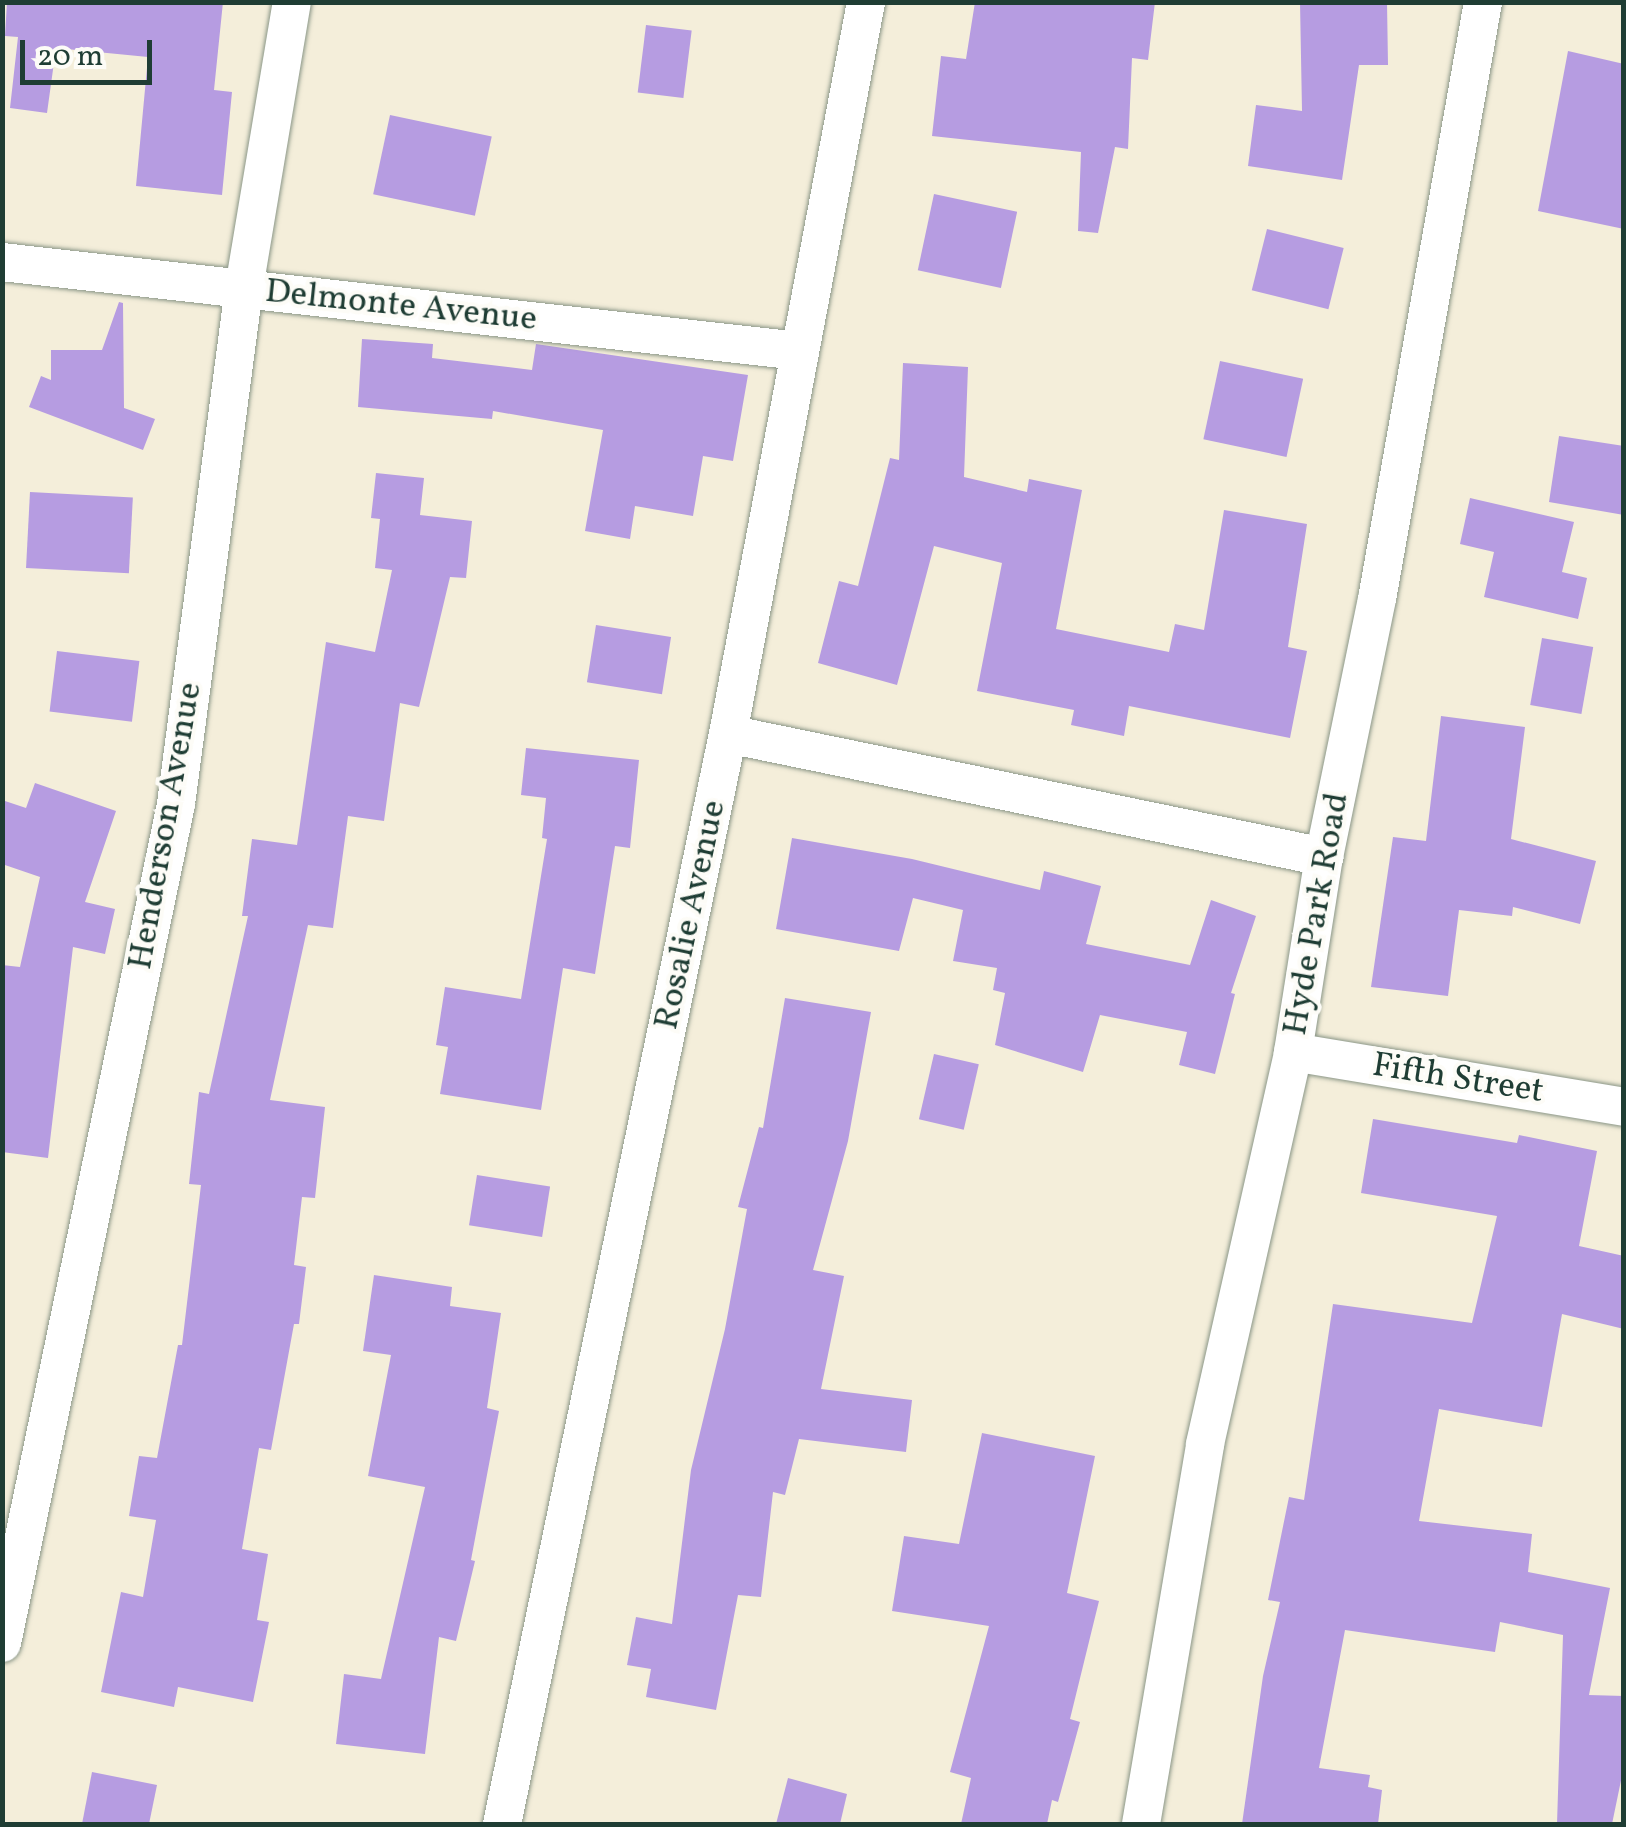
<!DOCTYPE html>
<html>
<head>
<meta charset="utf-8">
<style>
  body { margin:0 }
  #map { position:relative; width:1626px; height:1827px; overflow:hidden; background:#f4eeda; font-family:Vollkorn,serif }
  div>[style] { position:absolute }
  .building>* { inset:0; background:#b69ce1; transform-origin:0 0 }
  .roads { filter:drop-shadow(0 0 2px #8a9687) drop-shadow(0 0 2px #8a9687) }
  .street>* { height:38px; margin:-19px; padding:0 19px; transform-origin:19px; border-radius:19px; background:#fff }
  span { translate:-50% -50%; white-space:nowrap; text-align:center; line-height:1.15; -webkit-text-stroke:8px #fdfcf7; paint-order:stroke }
  .street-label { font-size:35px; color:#1f3d34 }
  .frame { position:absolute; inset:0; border:5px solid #1f3d34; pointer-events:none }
  .scale { position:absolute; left:20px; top:40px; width:132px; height:45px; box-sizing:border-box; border:5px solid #1f3d34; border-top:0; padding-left:12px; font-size:30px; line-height:35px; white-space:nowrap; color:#1f3d34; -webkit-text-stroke:8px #fdfcf7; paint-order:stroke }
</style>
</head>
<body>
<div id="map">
  <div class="building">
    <div style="clip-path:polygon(7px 2px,223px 2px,214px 90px,232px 92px,222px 195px,136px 186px,148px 57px,56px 48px,47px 113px,10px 108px,18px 37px,5px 36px)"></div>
    <div style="clip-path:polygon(975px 2px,1155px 2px,1148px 60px,1132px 58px,1128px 149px,1115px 147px,1098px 233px,1078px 231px,1081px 152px,932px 136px,941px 56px,966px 59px)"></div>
    <div style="clip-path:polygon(1300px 2px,1387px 2px,1388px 65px,1359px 65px,1342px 180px,1248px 166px,1256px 105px,1302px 111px)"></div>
    <div style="left:646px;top:25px;width:46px;height:68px;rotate:7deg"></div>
    <div style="clip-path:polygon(1568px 51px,1624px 64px,1624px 229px,1538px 211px)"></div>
    <div style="left:390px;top:115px;width:104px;height:81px;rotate:12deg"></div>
    <div style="left:934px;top:194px;width:85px;height:78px;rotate:12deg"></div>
    <div style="left:1267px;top:229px;width:79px;height:63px;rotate:14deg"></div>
    <div style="clip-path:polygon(119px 302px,123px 303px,124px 408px,155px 419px,143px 450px,29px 407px,41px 376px,51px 380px,51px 350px,102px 350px)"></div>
    <div style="clip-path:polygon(362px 339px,433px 344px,432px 358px,532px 370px,536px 344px,748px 375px,733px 461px,703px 456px,693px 516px,635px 506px,630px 539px,585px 531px,603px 430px,493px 411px,492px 419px,358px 407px)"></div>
    <div style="left:1220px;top:361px;width:85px;height:80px;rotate:12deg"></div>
    <div style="clip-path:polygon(903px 363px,968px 367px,964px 477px,1027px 492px,1029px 479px,1082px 490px,1056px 629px,1169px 652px,1175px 624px,1204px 630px,1224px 510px,1307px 524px,1288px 647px,1307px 651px,1290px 738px,1129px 706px,1124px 736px,1071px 725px,1074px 710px,977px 691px,1002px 563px,934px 546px,897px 685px,818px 663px,839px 581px,858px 586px,890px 458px,899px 460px)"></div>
    <div style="clip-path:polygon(1559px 436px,1624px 446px,1624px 515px,1549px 502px)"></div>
    <div style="clip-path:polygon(376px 473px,424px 478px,420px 515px,472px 521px,466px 578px,450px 577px,419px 707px,400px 703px,384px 821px,348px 816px,333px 928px,308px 925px,270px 1100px,325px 1107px,315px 1198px,302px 1197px,294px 1265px,306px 1267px,299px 1324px,294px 1324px,271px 1450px,259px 1448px,242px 1549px,268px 1554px,257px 1620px,269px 1622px,253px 1702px,178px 1687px,174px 1707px,101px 1692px,121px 1592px,143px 1597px,156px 1520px,129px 1516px,139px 1456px,157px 1458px,178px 1345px,182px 1345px,201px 1185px,189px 1184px,199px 1092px,209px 1094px,248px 916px,242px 916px,252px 839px,297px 845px,326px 642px,375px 652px,392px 570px,375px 568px,380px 519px,371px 518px)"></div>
    <div style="left:30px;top:492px;width:103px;height:76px;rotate:3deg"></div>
    <div style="clip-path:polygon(1470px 498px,1574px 522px,1562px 572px,1587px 578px,1578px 619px,1484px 597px,1494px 552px,1460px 544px)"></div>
    <div style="left:596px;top:625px;width:76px;height:58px;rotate:9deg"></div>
    <div style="left:1542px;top:638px;width:52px;height:68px;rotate:10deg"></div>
    <div style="left:57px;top:651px;width:83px;height:61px;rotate:7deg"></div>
    <div style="clip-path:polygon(1441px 716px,1525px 727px,1511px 839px,1596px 861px,1580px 924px,1513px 907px,1512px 916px,1459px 910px,1448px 996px,1371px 987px,1393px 837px,1426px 841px)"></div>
    <div style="clip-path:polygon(526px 748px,639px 760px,630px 848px,615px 846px,595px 974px,563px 968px,541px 1110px,440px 1094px,448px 1047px,436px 1045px,445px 987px,521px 999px,547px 839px,542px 838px,546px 798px,521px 795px)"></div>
    <div style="clip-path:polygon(35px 783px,116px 811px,85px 902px,115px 909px,105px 954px,73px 947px,48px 1158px,2px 1152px,2px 965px,20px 967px,40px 877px,2px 864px,2px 800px,26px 808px)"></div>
    <div style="clip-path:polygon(792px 838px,912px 859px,1040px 890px,1044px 871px,1101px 886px,1086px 944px,1190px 965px,1211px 900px,1256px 916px,1231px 993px,1235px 994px,1215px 1074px,1179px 1065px,1187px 1032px,1100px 1015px,1083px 1072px,995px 1045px,1005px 993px,993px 990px,997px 968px,953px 961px,963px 910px,913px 898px,899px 951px,776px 929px)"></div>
    <div style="clip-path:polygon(785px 998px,871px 1012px,848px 1141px,813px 1270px,844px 1276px,821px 1389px,912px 1400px,906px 1452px,799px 1439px,785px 1495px,773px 1492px,761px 1597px,738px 1595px,716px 1710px,646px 1697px,651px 1669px,627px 1665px,636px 1617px,672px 1624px,691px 1470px,725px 1329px,747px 1209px,738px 1207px,759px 1127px,763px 1128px)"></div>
    <div style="left:934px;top:1054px;width:46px;height:67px;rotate:13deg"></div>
    <div style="clip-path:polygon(1373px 1119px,1517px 1143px,1519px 1135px,1597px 1151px,1579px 1246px,1624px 1256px,1624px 1329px,1562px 1314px,1542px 1427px,1439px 1409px,1419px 1521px,1532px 1534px,1528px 1572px,1610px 1588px,1589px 1695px,1624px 1696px,1624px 1766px,1612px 1824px,1557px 1824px,1563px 1635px,1500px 1622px,1495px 1652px,1345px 1630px,1319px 1768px,1370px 1775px,1368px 1787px,1382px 1790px,1378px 1824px,1242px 1824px,1263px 1676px,1280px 1602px,1268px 1600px,1289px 1497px,1304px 1500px,1333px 1304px,1472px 1323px,1497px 1216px,1361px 1193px)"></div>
    <div style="left:477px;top:1175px;width:74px;height:51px;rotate:9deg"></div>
    <div style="clip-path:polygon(374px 1275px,452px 1287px,450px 1306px,501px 1313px,487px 1408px,499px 1411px,471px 1560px,475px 1561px,456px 1641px,439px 1637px,425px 1754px,336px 1744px,344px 1674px,381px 1679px,425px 1487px,368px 1476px,391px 1355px,363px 1351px)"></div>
    <div style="clip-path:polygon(982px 1433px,1095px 1456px,1067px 1593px,1099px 1601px,1070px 1719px,1080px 1722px,1058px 1802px,1052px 1800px,1047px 1824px,961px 1824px,971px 1778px,950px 1772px,989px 1626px,892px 1611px,904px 1536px,959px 1544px)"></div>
    <div style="clip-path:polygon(92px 1772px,157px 1785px,149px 1824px,82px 1824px)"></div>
    <div style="clip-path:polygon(788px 1778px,847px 1794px,840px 1824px,776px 1824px)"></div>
  </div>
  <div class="roads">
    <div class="street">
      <div style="left:2px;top:262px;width:802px;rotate:6.37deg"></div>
      <div style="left:728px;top:734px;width:609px;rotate:11.66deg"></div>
      <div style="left:1293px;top:1052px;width:336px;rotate:9.4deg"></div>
      <div style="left:2px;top:1643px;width:857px;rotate:-78.28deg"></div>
      <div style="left:176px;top:804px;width:520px;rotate:-82.49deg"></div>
      <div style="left:244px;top:288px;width:290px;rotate:-80.5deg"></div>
      <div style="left:502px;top:1824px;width:1113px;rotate:-78.29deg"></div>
      <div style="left:728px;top:734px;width:745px;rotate:-79.32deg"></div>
      <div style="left:1141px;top:1824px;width:385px;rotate:-80.4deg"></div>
      <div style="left:1205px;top:1444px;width:402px;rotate:-77.3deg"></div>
      <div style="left:1293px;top:1052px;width:197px;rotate:-81deg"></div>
      <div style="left:1324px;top:857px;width:263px;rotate:-78.4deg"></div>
      <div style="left:1377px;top:599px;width:606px;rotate:-79.93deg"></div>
    </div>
  </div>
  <div class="street-label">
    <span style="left:401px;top:306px;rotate:6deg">Delmonte Avenue</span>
    <span style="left:166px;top:826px;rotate:-80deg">Henderson Avenue</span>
    <span style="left:1317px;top:914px;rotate:-80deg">Hyde Park Road</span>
    <span style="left:691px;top:915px;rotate:-78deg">Rosalie Avenue</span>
    <span style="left:1458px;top:1079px;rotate:9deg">Fifth Street</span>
  </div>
  <div class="frame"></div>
  <div class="scale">20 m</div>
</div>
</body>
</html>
